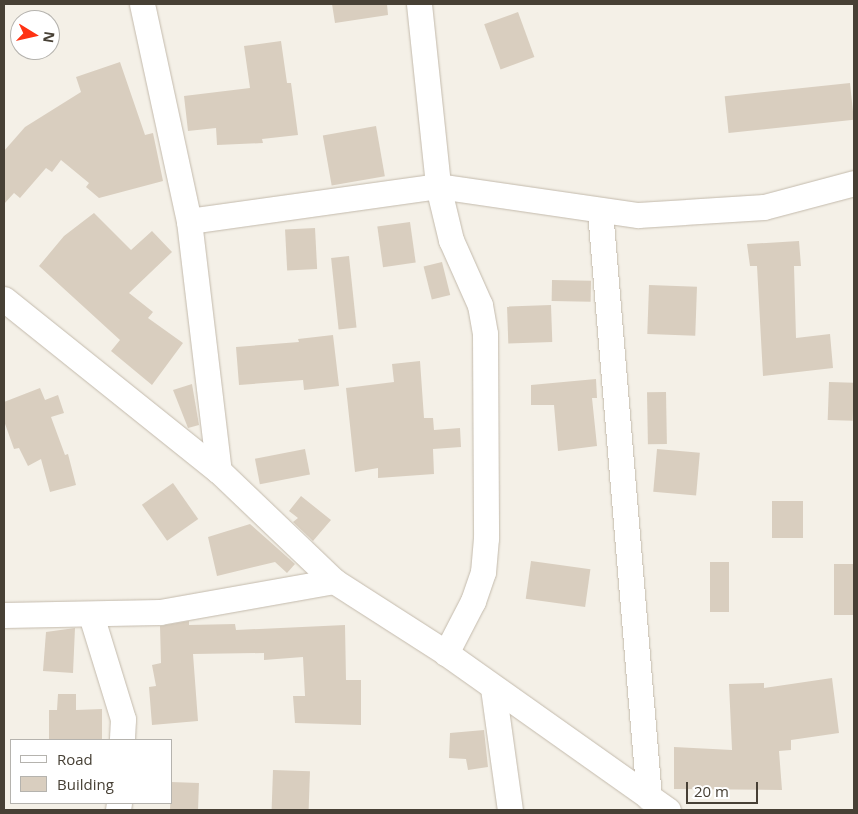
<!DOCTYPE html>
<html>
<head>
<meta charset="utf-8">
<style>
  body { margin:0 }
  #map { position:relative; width:858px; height:814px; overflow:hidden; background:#f4f0e7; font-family:"Open Sans",sans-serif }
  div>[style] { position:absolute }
  .building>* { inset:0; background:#d9cebf; transform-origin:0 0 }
  .roads { filter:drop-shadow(0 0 1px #c3baac) drop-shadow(0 0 1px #c3baac) }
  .street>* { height:25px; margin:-12.5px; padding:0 12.5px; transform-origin:12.5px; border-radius:12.5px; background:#fff }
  span { translate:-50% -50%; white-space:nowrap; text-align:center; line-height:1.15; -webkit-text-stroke:4px #fff; paint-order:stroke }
  .frame { position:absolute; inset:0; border:5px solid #474035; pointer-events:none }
  .legend { position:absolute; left:10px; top:739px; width:162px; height:65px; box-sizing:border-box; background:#fff; border:1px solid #b5b3ae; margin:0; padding:6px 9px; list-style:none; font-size:15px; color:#474035 }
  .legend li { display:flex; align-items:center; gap:10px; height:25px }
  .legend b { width:25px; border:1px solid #b5b3ae }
  .north { position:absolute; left:10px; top:10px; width:50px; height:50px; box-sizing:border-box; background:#fff; border:1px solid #b5b3ae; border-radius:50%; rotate:99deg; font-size:14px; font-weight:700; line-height:20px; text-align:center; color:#474035 }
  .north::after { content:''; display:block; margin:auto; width:18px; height:22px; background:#ff3213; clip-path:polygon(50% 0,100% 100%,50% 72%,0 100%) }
  .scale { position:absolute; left:686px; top:782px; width:72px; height:22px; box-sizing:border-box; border:2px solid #474035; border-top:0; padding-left:6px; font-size:15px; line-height:18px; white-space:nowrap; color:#474035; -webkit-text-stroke:4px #fff; paint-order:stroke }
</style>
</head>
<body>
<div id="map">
  <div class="building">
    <div style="clip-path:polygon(332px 4px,387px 4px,388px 15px,335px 23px)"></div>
    <div style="left:518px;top:12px;width:48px;height:36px;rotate:70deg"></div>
    <div style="clip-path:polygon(281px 41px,287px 83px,291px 83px,298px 135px,262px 139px,263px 143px,217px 145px,216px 128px,188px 131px,184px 96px,250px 88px,244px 46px)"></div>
    <div style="clip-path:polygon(120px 62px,145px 135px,153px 133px,163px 181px,99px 198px,86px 187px,89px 183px,61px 160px,52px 172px,46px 168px,20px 198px,14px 193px,4px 204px,4px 151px,25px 127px,81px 92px,76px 77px)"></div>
    <div style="left:850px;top:83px;width:37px;height:126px;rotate:84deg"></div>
    <div style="left:376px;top:126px;width:51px;height:54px;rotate:80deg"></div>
    <div style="clip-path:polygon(94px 213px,131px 250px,152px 231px,172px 252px,129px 293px,153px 312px,148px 318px,183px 343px,152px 385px,111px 351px,120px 340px,39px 266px,64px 236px)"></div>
    <div style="left:410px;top:222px;width:41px;height:33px;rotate:82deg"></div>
    <div style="left:315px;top:228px;width:41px;height:30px;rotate:87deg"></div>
    <div style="clip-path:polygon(799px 241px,801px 266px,794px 266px,796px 338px,830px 334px,833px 368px,763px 376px,757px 266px,750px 266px,747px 244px)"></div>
    <div style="left:349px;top:256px;width:72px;height:18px;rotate:84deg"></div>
    <div style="left:442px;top:262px;width:34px;height:19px;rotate:76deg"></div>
    <div style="left:552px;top:280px;width:39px;height:21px;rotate:1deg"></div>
    <div style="left:649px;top:285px;width:48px;height:49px;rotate:2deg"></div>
    <div style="left:551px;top:305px;width:37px;height:44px;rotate:88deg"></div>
    <div style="clip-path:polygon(333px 335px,339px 386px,304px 390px,303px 380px,239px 385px,236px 347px,299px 342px,298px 339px)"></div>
    <div style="clip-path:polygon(420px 361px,424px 418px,433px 418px,434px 430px,460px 428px,461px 447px,433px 449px,434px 474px,378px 478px,378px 468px,355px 472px,346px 388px,394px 382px,392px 364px)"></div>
    <div style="clip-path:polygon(596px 379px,597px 398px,592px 398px,597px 446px,558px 451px,554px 405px,531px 405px,531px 385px)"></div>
    <div style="left:829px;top:382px;width:25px;height:38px;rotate:2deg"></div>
    <div style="clip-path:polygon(192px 384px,199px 425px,188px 428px,173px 390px)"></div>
    <div style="clip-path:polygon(40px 388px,45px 400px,58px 395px,64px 413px,51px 417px,65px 455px,68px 454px,76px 485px,50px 492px,41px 459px,28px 466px,19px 448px,14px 449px,4px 421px,4px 402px)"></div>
    <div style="left:666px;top:392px;width:52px;height:19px;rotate:89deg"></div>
    <div style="left:305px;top:449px;width:26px;height:51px;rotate:79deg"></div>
    <div style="left:657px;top:449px;width:43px;height:43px;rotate:5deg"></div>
    <div style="left:173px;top:483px;width:44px;height:38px;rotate:55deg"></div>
    <div style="clip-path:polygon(301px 496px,331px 520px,313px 541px,293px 522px,298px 518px,289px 511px)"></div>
    <div style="left:772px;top:501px;width:31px;height:37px"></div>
    <div style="clip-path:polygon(250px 524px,295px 564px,287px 573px,275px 562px,217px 576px,208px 537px)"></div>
    <div style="left:531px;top:561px;width:60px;height:38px;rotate:8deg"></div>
    <div style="left:710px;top:562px;width:19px;height:50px"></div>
    <div style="left:854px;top:564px;width:51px;height:20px;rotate:90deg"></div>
    <div style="clip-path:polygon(189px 621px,189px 625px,235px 624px,236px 630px,345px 625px,346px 680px,361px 680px,361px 725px,295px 723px,293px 696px,305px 696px,303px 657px,264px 660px,264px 653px,193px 654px,198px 721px,152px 725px,149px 687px,156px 686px,152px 665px,161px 663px,160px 626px)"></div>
    <div style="clip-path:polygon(75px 628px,73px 673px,43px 671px,46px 632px)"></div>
    <div style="clip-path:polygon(832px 678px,839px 733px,791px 740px,791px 750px,779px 751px,782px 790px,674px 789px,674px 747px,732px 750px,729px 684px,764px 683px,764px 688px)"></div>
    <div style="clip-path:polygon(58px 694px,76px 694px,76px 710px,102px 709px,102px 740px,49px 740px,49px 710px,57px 710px)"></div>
    <div style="clip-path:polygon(484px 730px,488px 767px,468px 770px,466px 759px,449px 758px,450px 733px)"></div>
    <div style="left:273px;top:770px;width:37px;height:40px;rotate:2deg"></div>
    <div style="left:171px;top:782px;width:28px;height:28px;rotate:2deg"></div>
  </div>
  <div class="roads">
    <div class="street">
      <div style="left:142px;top:4px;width:222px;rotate:77.8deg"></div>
      <div style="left:189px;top:221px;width:252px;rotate:83.2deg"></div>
      <div style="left:419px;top:4px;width:183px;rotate:84deg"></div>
      <div style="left:438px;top:186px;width:56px;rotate:76.5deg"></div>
      <div style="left:451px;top:240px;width:71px;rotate:66deg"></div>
      <div style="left:480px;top:305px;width:29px;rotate:80deg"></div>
      <div style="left:485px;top:334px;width:204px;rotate:89.7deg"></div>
      <div style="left:486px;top:538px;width:34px;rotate:95deg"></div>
      <div style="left:483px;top:572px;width:31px;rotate:109deg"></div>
      <div style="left:473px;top:601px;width:59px;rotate:117.4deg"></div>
      <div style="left:600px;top:211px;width:589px;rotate:85.23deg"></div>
      <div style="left:189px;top:221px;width:251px;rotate:-8deg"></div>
      <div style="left:438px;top:186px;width:202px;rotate:8.3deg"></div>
      <div style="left:638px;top:215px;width:126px;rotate:-3.6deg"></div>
      <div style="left:764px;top:207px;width:93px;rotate:-14.9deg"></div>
      <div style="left:4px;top:299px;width:275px;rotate:38.7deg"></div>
      <div style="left:219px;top:471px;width:159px;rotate:43.7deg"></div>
      <div style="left:334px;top:581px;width:133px;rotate:32.7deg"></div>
      <div style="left:446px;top:653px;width:272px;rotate:35.3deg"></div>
      <div style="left:4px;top:615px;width:156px;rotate:-1.1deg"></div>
      <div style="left:160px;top:612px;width:177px;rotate:-10.1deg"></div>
      <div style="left:91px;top:615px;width:109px;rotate:72.9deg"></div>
      <div style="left:123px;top:719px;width:21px;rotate:93deg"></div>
      <div style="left:493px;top:688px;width:123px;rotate:82.1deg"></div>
      <div style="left:118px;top:810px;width:7px;rotate:-82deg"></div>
    </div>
  </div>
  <div class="frame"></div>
  <ul class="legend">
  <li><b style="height:6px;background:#fff"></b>Road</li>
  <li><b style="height:14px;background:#d9cebf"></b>Building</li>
  </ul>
  <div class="north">N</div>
  <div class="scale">20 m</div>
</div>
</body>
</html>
